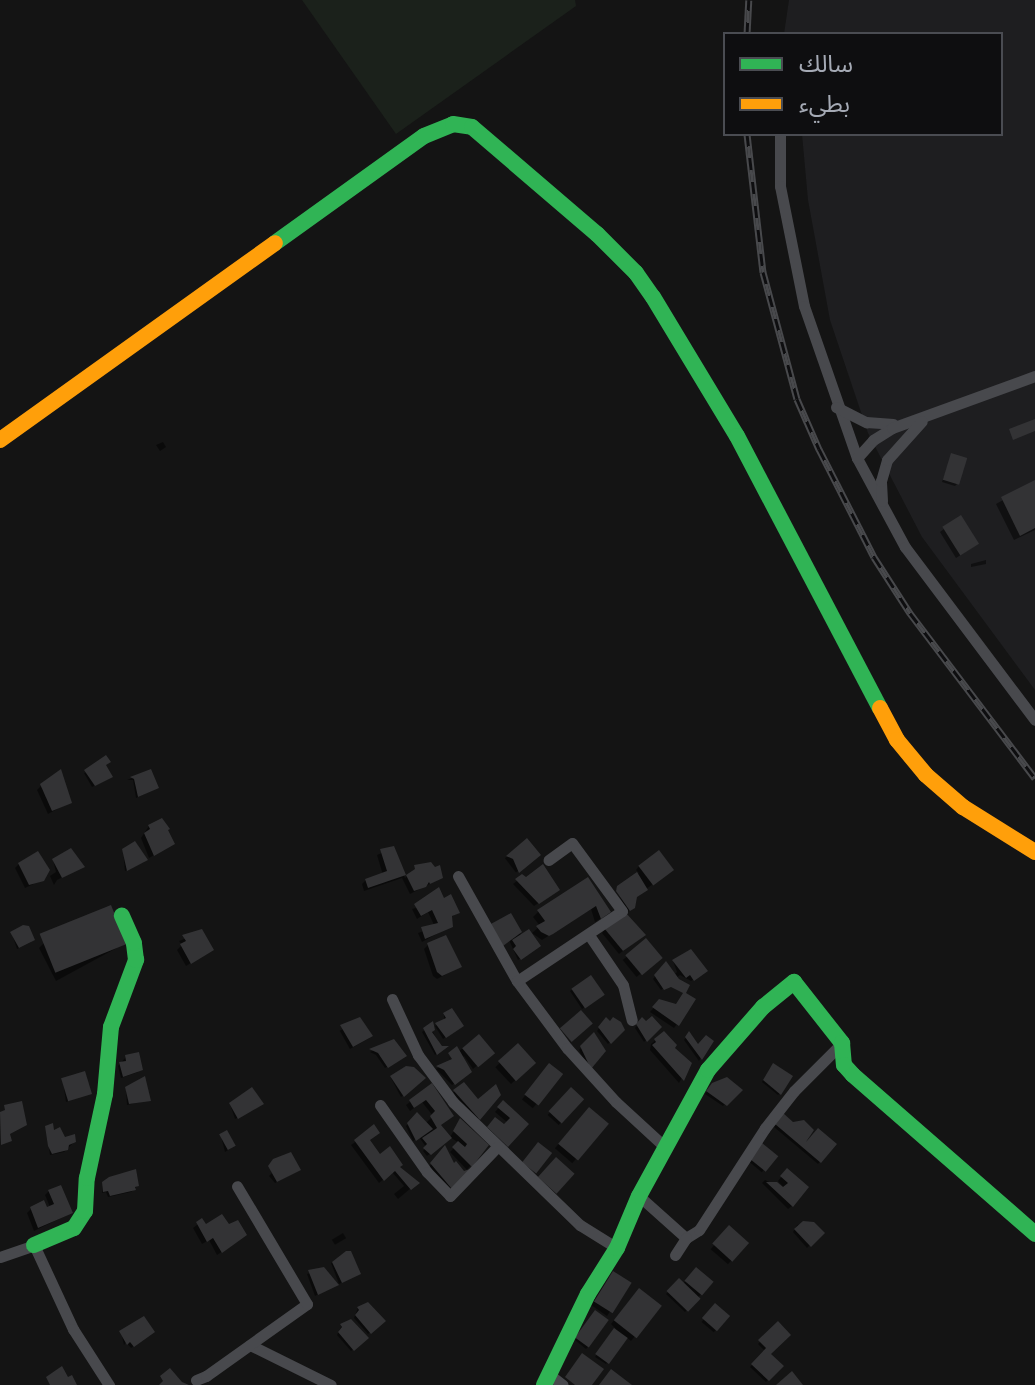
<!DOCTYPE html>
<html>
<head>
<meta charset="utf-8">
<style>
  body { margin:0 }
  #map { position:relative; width:1035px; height:1385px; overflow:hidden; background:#141414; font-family:Signika,"Noto Sans Arabic",sans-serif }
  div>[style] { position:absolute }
  .built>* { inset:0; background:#1e1e20 }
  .green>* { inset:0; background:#1b211b }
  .shadow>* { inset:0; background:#0007; transform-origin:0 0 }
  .building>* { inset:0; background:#333335; transform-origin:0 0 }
  .street>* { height:11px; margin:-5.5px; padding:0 5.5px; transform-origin:5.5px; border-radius:5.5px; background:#48494d }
  .fast>* { height:16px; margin:-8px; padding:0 8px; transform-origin:8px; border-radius:8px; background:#30b455 }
  .slow>* { height:16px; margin:-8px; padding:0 8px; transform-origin:8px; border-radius:8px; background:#ff9f0a }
  .rail>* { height:7px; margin-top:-3.5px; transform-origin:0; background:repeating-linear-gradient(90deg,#0e0e10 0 12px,#48494c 0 24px); box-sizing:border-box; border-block:2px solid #48494c }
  span { translate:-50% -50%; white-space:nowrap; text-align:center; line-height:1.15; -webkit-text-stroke:7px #0e0e10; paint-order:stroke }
  .legend { position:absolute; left:723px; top:32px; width:280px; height:104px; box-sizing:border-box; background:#0e0e10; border:2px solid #4a4c52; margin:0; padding:10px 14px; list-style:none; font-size:24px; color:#a5aab5 }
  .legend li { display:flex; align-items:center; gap:16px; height:40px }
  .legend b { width:40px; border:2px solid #4a4c52 }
</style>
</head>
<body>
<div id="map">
  <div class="built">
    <div style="clip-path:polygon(789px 0,1035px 0,1035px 690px,922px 537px,868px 433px,830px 320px,808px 200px,802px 134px,1001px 134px,1001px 34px,784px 34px)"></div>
  </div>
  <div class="green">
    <div style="clip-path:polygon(302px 0,575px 0,576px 6px,396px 134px)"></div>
  </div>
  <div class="shadow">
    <div style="clip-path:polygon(163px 442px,166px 447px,160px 451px,156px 445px)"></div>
    <div style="clip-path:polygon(952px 455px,957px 484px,955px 486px,942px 482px)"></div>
    <div style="clip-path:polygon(1035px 482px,1035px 530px,1014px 540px,996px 504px)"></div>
    <div style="clip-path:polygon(944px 529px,973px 547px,956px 558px,940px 532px)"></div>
    <div style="clip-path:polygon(986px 560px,986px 564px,971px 567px,971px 564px)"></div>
    <div style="clip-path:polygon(104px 765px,108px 779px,92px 787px,84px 773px)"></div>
    <div style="clip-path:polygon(150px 771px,157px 788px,136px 798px,133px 780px,127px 780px)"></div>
    <div style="clip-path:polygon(41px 786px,70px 802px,48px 814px,37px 790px)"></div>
    <div style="clip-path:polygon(149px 826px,168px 847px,149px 858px,141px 838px)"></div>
    <div style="left:527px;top:841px;width:18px;height:28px;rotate:52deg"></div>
    <div style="clip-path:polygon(393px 848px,405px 878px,421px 865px,441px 878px,410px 894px,402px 878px,364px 891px,362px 884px,366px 880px,383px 875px,377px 855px)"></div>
    <div style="clip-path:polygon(123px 850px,144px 862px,125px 871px)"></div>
    <div style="clip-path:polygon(53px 860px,83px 867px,57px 880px,54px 885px,50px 876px,56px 872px)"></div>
    <div style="clip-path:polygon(19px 864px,42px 880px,25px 888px,15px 868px)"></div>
    <div style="clip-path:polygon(639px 866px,667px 874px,635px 897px,628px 912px,616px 890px,639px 873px,636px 870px)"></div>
    <div style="clip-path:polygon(522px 877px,554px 893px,534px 906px,513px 884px)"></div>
    <div style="clip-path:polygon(587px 880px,603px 917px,595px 922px,591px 909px,542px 940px,532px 933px,540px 926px,533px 917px,539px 911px)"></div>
    <div style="clip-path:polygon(443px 901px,458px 912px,450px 918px,451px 926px,422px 942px,418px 933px,435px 927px,428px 912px,417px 919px,412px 909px)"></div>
    <div style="clip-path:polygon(510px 916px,522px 936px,536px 948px,518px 960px,509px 940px)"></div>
    <div style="clip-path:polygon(605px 929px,640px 938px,619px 954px,602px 933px)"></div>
    <div style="clip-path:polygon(201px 932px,212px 950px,186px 966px,177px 950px,182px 945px,179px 941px)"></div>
    <div style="clip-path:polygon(12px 934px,31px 942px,17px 949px)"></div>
    <div style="left:646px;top:941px;width:22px;height:30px;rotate:51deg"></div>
    <div style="clip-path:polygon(44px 943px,124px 944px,56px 981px,39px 948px)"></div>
    <div style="clip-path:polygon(428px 945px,460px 967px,437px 979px,433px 976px,424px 949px)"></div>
    <div style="clip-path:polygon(673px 961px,703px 973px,691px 981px,680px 975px,661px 990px,653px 979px,666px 964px,675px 974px,677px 972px)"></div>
    <div style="clip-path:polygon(573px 989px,600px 997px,582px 1009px,570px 991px)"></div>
    <div style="clip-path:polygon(658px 1003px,677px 1024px,674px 1028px,650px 1012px)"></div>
    <div style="clip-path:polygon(444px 1014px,459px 1028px,443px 1039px,435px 1026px,444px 1021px)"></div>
    <div style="left:359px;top:1020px;width:21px;height:22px;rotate:61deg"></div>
    <div style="clip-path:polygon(606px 1020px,623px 1029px,608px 1044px,597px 1031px)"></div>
    <div style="clip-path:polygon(642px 1020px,659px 1027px,644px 1042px,635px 1028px)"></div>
    <div style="clip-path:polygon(430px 1026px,441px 1048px,446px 1046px,435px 1055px,422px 1032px)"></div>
    <div style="clip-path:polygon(664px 1033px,672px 1048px,690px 1064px,679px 1083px,650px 1050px,651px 1044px)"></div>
    <div style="clip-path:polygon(689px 1034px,698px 1047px,711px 1041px,699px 1061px,684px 1040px)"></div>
    <div style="clip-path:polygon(594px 1036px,588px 1069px,579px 1050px)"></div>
    <div style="clip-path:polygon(476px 1037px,492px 1053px,473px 1069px,464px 1056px,462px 1058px,468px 1074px,452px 1085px,436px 1069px,451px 1061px,448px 1056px,457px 1068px,458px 1052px)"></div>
    <div style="clip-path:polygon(393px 1041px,403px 1058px,385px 1068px,376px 1055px,370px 1052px)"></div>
    <div style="left:518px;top:1046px;width:23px;height:31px;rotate:47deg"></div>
    <div style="clip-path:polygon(126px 1057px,138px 1072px,121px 1078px,118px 1066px)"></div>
    <div style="left:549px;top:1066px;width:14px;height:43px;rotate:39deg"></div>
    <div style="clip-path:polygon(771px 1067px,780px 1093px,778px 1095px,762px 1082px)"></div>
    <div style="clip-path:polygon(391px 1078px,424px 1078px,401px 1097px)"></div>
    <div style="clip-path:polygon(63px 1081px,90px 1093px,66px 1102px)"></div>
    <div style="clip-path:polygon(431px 1086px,439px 1126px,449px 1138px,427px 1156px,423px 1151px,426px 1147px,419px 1137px,413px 1141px,406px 1126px,417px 1115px,425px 1124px,433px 1116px,422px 1102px,410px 1111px,406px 1105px)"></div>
    <div style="clip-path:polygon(710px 1088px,740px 1090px,723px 1106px,705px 1094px)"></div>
    <div style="clip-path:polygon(126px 1089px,149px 1100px,127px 1105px)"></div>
    <div style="left:571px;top:1089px;width:15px;height:35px;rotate:42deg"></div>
    <div style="clip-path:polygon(455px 1091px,477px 1102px,499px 1094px,475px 1122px,451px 1095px)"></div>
    <div style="clip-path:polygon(503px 1103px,526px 1124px,503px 1149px,485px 1132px,492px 1123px,504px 1127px,508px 1123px,495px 1112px)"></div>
    <div style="clip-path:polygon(230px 1104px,260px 1106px,235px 1119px)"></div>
    <div style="left:589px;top:1109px;width:23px;height:52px;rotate:41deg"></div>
    <div style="clip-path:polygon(783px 1115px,793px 1124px,812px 1130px,807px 1142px,834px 1144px,818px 1164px,774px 1127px)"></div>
    <div style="clip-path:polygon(461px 1120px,486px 1145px,467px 1170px,450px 1152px,459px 1143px,450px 1137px)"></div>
    <div style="clip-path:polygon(46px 1128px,64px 1139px,74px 1142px,64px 1152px,50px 1155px)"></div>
    <div style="clip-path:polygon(374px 1129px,368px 1140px,380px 1156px,417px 1183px,398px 1199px,394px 1194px,404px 1186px,392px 1172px,379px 1183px,351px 1145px)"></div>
    <div style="clip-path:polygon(221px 1136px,231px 1148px,225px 1152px)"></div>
    <div style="left:763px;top:1146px;width:16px;height:21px;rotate:40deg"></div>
    <div style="clip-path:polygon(445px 1149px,453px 1166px,464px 1173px,447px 1191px,428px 1168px)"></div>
    <div style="clip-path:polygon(270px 1168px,296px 1172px,275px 1183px,269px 1176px,272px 1173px)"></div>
    <div style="clip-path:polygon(787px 1170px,792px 1206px,788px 1209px,762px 1183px,765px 1180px,786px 1190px,778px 1181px)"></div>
    <div style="clip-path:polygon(103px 1184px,137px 1186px,131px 1192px,108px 1197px,106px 1192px,102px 1193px)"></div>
    <div style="clip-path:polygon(49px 1191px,71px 1213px,34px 1231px,27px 1213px,31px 1209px,50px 1207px,45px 1195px)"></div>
    <div style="clip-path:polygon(202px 1221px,205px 1227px,241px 1239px,217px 1255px,209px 1240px,202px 1244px,193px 1228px)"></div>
    <div style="clip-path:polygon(806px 1223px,822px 1233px,807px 1248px,793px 1232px,797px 1225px)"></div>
    <div style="left:729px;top:1228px;width:23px;height:28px;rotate:41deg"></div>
    <div style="left:343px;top:1233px;width:6px;height:13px;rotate:59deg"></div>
    <div style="clip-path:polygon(348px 1253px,357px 1275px,339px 1284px,331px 1263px)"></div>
    <div style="clip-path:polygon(324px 1269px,334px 1286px,315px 1296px,307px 1274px)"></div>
    <div style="clip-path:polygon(696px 1270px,711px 1283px,685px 1312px,666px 1294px,679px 1281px,683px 1284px)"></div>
    <div style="clip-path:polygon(609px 1277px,629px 1284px,607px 1316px,591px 1305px)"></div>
    <div style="clip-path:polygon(635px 1294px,659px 1307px,631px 1341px,626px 1337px,606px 1364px,595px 1357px,616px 1329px,611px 1324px)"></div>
    <div style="clip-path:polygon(368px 1304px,383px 1321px,368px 1334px,354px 1318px,358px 1308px)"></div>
    <div style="left:715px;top:1306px;width:16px;height:21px;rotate:40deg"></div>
    <div style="clip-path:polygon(593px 1314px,588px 1347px,586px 1349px,575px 1340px)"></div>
    <div style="clip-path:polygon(343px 1323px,366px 1338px,351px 1351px,337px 1335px)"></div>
    <div style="clip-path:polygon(778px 1324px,768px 1354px,781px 1366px,766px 1382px,750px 1367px,765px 1351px,758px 1344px)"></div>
    <div style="clip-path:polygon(121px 1332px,151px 1334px,131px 1348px,126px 1342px,124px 1345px)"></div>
  </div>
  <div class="building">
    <div style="clip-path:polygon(1035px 419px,1035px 431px,1013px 440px,1009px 429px)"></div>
    <div style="left:951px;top:453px;width:17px;height:28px;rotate:17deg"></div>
    <div style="clip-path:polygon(1035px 480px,1035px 528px,1020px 536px,1001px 497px)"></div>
    <div style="left:961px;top:515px;width:34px;height:22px;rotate:58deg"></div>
    <div style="clip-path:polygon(106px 755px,111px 762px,106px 765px,113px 777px,95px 786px,84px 770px)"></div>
    <div style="clip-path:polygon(61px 769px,72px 803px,52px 811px,40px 784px)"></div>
    <div style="clip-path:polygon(151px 769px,159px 788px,138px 797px,134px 779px,130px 777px)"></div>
    <div style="clip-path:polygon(162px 818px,170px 829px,168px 830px,175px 844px,154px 856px,144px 833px,150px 829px,148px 825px)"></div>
    <div style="clip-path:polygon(527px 838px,541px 855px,519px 873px,513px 859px,506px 856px)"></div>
    <div style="clip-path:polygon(135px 841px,148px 860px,127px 871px,122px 849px)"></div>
    <div style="clip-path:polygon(394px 846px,406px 875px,415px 869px,414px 865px,431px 862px,435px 867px,440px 865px,443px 878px,430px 884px,429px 882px,426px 887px,414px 891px,406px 875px,368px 888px,365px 879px,387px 871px,380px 849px)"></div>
    <div style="clip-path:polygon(71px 848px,85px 867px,62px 878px,52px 859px)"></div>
    <div style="left:659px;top:850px;width:25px;height:26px;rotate:53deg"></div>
    <div style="clip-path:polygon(38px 851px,50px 870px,44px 881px,29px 885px,18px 863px)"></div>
    <div style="clip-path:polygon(543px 864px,560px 890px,539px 904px,515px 879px,522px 874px,526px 877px)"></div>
    <div style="clip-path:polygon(637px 872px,648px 890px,637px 897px,635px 908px,630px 911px,616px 891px,617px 886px)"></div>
    <div style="clip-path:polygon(588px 877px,611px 912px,601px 919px,596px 906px,553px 934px,549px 936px,541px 932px,536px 926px,545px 921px,537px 910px)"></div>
    <div style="clip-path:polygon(439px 887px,444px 898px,451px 894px,460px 913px,452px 916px,453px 927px,425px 939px,421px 927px,438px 923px,432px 910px,421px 916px,414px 904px)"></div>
    <div style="left:111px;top:905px;width:42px;height:77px;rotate:68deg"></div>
    <div style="clip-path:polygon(511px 913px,522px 932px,503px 946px,489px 925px)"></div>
    <div style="clip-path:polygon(626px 913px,646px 935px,623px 951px,604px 928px)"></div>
    <div style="clip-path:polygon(23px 925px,29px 926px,35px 940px,19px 948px,10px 932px)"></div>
    <div style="clip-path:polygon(202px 929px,214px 950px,191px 964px,180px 944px,186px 941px,182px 935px)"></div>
    <div style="clip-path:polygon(529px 929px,541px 946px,521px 960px,513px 949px,516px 946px,512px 940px)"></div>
    <div style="clip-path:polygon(446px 935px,462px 967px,442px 976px,437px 972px,427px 943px)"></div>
    <div style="left:646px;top:938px;width:26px;height:27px;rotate:50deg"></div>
    <div style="clip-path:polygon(691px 949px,708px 971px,694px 981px,690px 975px,686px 978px,672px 960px)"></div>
    <div style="clip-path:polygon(666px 961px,679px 979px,690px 985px,686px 993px,696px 999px,679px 1026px,652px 1007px,659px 999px,676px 1004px,683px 993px,671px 987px,664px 990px,654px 975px)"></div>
    <div style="left:591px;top:975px;width:24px;height:24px;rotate:55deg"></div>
    <div style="clip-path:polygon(452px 1008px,464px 1026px,446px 1038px,435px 1023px,446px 1018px,443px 1013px)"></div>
    <div style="left:581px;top:1010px;width:18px;height:28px;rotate:49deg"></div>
    <div style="clip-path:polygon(652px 1016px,662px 1027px,647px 1042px,636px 1024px,642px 1017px,646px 1021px)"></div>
    <div style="clip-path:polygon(360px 1017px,373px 1036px,353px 1047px,340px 1025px)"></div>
    <div style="clip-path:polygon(606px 1017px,610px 1021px,613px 1017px,621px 1022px,625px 1030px,611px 1044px,598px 1027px)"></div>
    <div style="clip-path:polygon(433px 1021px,435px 1030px,432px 1032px,442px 1046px,449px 1046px,437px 1055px,423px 1028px)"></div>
    <div style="clip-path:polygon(664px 1031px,677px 1045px,675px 1048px,692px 1063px,684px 1081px,652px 1045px,656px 1042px,654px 1039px)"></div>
    <div style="clip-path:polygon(689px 1031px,698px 1044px,706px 1035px,714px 1041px,702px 1060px,685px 1037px)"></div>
    <div style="clip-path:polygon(594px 1032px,606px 1051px,591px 1069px,580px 1046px)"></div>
    <div style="left:479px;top:1034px;width:25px;height:22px;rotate:50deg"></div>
    <div style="clip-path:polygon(394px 1039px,407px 1056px,388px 1068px,378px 1053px,369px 1049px)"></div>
    <div style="left:518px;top:1043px;width:27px;height:27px;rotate:48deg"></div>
    <div style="clip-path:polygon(457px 1046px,472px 1072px,455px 1085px,444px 1070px,436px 1066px,452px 1059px,448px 1053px)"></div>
    <div style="clip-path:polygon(139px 1052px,143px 1070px,123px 1077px,119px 1062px,126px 1061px,125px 1055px)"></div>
    <div style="left:549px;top:1063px;width:18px;height:40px;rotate:38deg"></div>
    <div style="clip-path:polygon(773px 1063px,793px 1076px,781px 1095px,763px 1080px)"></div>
    <div style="clip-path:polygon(406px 1066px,414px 1067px,426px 1078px,404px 1097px,390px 1076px)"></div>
    <div style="left:85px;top:1071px;width:24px;height:25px;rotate:73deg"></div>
    <div style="clip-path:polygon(145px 1076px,151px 1101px,129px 1104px,125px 1087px)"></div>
    <div style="clip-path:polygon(727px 1077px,743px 1090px,727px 1106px,706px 1091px,712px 1083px)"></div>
    <div style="clip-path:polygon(464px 1082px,478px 1099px,496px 1084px,501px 1095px,480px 1120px,453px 1090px)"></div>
    <div style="clip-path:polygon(432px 1083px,454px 1116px,441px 1125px,452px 1138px,431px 1155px,423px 1148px,427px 1144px,422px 1138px,437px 1128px,430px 1116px,435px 1111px,426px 1100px,414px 1108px,409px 1100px)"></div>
    <div style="clip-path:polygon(252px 1087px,264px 1104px,238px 1119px,229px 1103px)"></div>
    <div style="left:571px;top:1087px;width:18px;height:33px;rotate:43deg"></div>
    <div style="clip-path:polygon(503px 1100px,529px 1124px,508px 1147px,487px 1127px,495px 1117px,504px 1124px,510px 1118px,497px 1107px)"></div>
    <div style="clip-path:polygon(22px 1101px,27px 1125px,10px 1134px,12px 1141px,1px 1145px,0 1112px,5px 1110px,4px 1105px)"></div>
    <div style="left:589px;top:1107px;width:26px;height:48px;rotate:40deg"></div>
    <div style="clip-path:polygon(417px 1112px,433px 1129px,416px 1141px,407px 1123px)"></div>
    <div style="clip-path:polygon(783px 1113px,793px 1122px,804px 1120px,814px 1130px,806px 1142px,818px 1128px,837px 1144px,821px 1163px,775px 1124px)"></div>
    <div style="clip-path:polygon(460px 1118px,489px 1145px,472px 1167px,452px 1147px,458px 1141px,465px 1147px,467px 1144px,453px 1131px)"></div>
    <div style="clip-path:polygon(53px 1123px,54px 1130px,60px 1127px,65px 1137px,75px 1134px,76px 1142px,69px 1145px,68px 1150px,52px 1154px,48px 1146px,45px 1126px)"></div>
    <div style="clip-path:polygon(374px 1124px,380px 1133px,370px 1140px,380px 1154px,390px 1146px,403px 1165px,400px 1167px,420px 1183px,411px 1190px,395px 1171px,384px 1181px,354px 1140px)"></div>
    <div style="left:227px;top:1130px;width:18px;height:9px;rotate:61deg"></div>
    <div style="left:538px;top:1142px;width:18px;height:26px;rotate:38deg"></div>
    <div style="left:762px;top:1143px;width:21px;height:20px;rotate:39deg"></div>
    <div style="clip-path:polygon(445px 1145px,454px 1163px,456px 1161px,464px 1171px,470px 1169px,452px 1189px,430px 1163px)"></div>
    <div style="clip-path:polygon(291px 1152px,301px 1170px,277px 1182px,268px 1166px,273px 1159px)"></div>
    <div style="left:556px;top:1157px;width:25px;height:27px;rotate:42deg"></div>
    <div style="clip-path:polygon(787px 1168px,809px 1187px,793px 1207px,766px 1182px,777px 1182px,783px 1187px,788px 1183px,780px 1176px)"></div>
    <div style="clip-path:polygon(136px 1169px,139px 1186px,135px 1187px,136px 1190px,110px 1196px,108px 1191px,103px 1192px,102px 1182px,109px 1177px)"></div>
    <div style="clip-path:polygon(61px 1185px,73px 1213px,38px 1228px,30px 1207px,44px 1200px,47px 1207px,54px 1204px,48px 1190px)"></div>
    <div style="clip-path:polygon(222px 1214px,229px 1224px,238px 1220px,247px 1235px,222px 1253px,213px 1238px,207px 1242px,196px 1222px,202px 1218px,206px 1224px)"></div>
    <div style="clip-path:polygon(803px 1221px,814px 1222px,825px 1233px,811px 1247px,794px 1229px)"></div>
    <div style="left:729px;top:1225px;width:27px;height:25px;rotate:42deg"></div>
    <div style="clip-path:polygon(346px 1251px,351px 1251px,361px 1274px,342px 1283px,332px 1262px)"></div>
    <div style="clip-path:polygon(324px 1267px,339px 1285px,318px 1295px,308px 1270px)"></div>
    <div style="left:696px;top:1267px;width:23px;height:18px;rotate:40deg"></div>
    <div style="left:613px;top:1271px;width:22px;height:36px;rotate:32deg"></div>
    <div style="left:679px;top:1278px;width:30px;height:18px;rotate:44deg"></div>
    <div style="left:639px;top:1288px;width:29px;height:41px;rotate:38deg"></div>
    <div style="clip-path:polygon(368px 1302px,386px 1321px,371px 1334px,355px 1315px,359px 1310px,357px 1307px)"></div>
    <div style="left:715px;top:1303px;width:20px;height:20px;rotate:41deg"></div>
    <div style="left:595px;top:1310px;width:17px;height:34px;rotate:36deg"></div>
    <div style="clip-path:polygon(144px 1316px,155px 1332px,134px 1347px,130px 1342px,127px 1345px,119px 1331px)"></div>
    <div style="clip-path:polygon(351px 1319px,369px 1338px,354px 1351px,338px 1332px,342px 1327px,340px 1324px)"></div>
    <div style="clip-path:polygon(778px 1321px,791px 1335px,771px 1354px,784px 1366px,769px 1381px,751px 1364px,766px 1348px,758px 1340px)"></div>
    <div style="left:614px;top:1328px;width:17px;height:32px;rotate:36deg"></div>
    <div style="clip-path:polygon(582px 1353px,604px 1369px,592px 1385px,575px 1385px,565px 1377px)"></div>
    <div style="clip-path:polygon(62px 1366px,68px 1377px,72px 1375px,77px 1385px,50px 1385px,46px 1377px)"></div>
    <div style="clip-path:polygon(170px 1368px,182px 1382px,189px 1385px,159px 1385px,163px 1381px,160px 1376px)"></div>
    <div style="clip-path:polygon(611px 1369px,632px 1385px,599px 1385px)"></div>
    <div style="clip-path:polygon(792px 1371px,803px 1385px,776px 1385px)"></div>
  </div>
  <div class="street">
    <div style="left:780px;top:134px;width:52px;rotate:90deg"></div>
    <div style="left:780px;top:186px;width:122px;rotate:78.7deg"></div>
    <div style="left:804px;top:306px;width:161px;rotate:70.8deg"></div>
    <div style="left:857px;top:458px;width:101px;rotate:61.7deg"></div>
    <div style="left:905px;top:547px;width:216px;rotate:53.1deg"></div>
    <div style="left:836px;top:407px;width:34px;rotate:27deg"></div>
    <div style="left:866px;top:422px;width:27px;rotate:4deg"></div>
    <div style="left:857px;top:458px;width:24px;rotate:-48deg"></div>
    <div style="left:873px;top:440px;width:22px;rotate:-32deg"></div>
    <div style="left:892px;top:428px;width:152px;rotate:-20deg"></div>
    <div style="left:882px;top:501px;width:20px;rotate:-93deg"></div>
    <div style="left:881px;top:481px;width:22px;rotate:-74deg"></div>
    <div style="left:887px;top:460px;width:52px;rotate:-48.1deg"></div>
    <div style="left:458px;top:876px;width:120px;rotate:60.7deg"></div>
    <div style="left:517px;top:981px;width:84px;rotate:53.3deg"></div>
    <div style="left:567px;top:1048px;width:73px;rotate:47.8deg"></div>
    <div style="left:616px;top:1102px;width:67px;rotate:42.6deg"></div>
    <div style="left:589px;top:935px;width:60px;rotate:55.8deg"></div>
    <div style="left:623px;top:985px;width:36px;rotate:76deg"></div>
    <div style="left:517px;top:981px;width:126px;rotate:-33.7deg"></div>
    <div style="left:622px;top:911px;width:84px;rotate:-126.3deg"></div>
    <div style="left:572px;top:843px;width:29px;rotate:144deg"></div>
    <div style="left:392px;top:999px;width:62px;rotate:65.1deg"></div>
    <div style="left:418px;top:1055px;width:59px;rotate:53.3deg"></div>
    <div style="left:453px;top:1102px;width:177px;rotate:44.1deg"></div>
    <div style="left:580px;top:1225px;width:44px;rotate:31.9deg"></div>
    <div style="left:380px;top:1105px;width:82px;rotate:55deg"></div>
    <div style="left:427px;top:1172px;width:33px;rotate:46deg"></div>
    <div style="left:450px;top:1196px;width:68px;rotate:-46.2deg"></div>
    <div style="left:639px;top:1196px;width:63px;rotate:41.8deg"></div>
    <div style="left:686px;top:1238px;width:15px;rotate:-32deg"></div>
    <div style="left:699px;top:1230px;width:121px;rotate:-57.1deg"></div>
    <div style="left:765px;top:1128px;width:47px;rotate:-51.9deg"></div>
    <div style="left:794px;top:1091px;width:68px;rotate:-45deg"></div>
    <div style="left:675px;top:1255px;width:20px;rotate:-57deg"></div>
    <div style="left:0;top:1257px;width:36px;rotate:-19deg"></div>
    <div style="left:34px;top:1245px;width:93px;rotate:65.1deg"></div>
    <div style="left:73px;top:1329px;width:67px;rotate:57.3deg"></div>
    <div style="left:250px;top:1345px;width:90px;rotate:26.3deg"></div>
    <div style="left:550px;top:1375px;width:16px;rotate:38deg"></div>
    <div style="left:196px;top:1380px;width:11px;rotate:-22deg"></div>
    <div style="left:206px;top:1376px;width:124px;rotate:-35.5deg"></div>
    <div style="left:307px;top:1304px;width:137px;rotate:-120.7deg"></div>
  </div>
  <div class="fast">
    <div style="left:275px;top:243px;width:183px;rotate:-35.7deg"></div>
    <div style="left:424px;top:136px;width:31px;rotate:-22deg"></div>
    <div style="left:453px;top:124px;width:19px;rotate:9deg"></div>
    <div style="left:472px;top:127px;width:165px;rotate:40.6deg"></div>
    <div style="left:597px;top:234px;width:55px;rotate:45deg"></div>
    <div style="left:636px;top:273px;width:29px;rotate:55deg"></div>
    <div style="left:653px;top:297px;width:162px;rotate:58.9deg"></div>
    <div style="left:737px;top:436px;width:307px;rotate:62.3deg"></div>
    <div style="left:34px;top:1245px;width:43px;rotate:-23deg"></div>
    <div style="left:74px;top:1228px;width:20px;rotate:-57deg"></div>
    <div style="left:85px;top:1211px;width:33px;rotate:-87deg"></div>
    <div style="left:87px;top:1178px;width:86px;rotate:-77.9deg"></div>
    <div style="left:105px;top:1094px;width:67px;rotate:-84.9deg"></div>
    <div style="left:111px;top:1027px;width:72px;rotate:-69.5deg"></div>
    <div style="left:136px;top:960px;width:17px;rotate:-97deg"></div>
    <div style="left:134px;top:943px;width:30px;rotate:-114deg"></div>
    <div style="left:544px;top:1385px;width:101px;rotate:-64.2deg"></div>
    <div style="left:588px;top:1294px;width:54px;rotate:-57.8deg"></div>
    <div style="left:617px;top:1248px;width:56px;rotate:-67.1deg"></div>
    <div style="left:639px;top:1196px;width:144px;rotate:-61.3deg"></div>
    <div style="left:708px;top:1070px;width:84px;rotate:-48.9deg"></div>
    <div style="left:763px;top:1007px;width:40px;rotate:-39deg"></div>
    <div style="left:794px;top:982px;width:78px;rotate:51.8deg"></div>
    <div style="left:842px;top:1043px;width:22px;rotate:85deg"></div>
    <div style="left:844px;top:1065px;width:13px;rotate:48deg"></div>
    <div style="left:853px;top:1075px;width:242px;rotate:41.1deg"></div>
  </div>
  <div class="slow">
    <div style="left:0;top:440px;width:338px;rotate:-35.6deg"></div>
    <div style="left:880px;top:708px;width:36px;rotate:62deg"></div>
    <div style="left:897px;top:740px;width:45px;rotate:50.4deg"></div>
    <div style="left:926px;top:775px;width:49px;rotate:40.9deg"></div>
    <div style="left:963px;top:807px;width:85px;rotate:32deg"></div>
  </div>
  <div class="rail">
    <div style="left:747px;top:34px;width:34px;rotate:-87deg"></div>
    <div style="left:747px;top:134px;width:139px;rotate:83.4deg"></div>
    <div style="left:763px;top:272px;width:131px;rotate:75deg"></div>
    <div style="left:797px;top:399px;width:55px;rotate:66.3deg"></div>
    <div style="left:819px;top:449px;width:121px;rotate:63deg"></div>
    <div style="left:874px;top:557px;width:67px;rotate:57.3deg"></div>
    <div style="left:910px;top:613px;width:207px;rotate:52.9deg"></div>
  </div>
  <ul class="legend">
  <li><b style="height:10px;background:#30b455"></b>سالك</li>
  <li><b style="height:10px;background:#ff9f0a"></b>بطيء</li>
  </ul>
</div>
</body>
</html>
